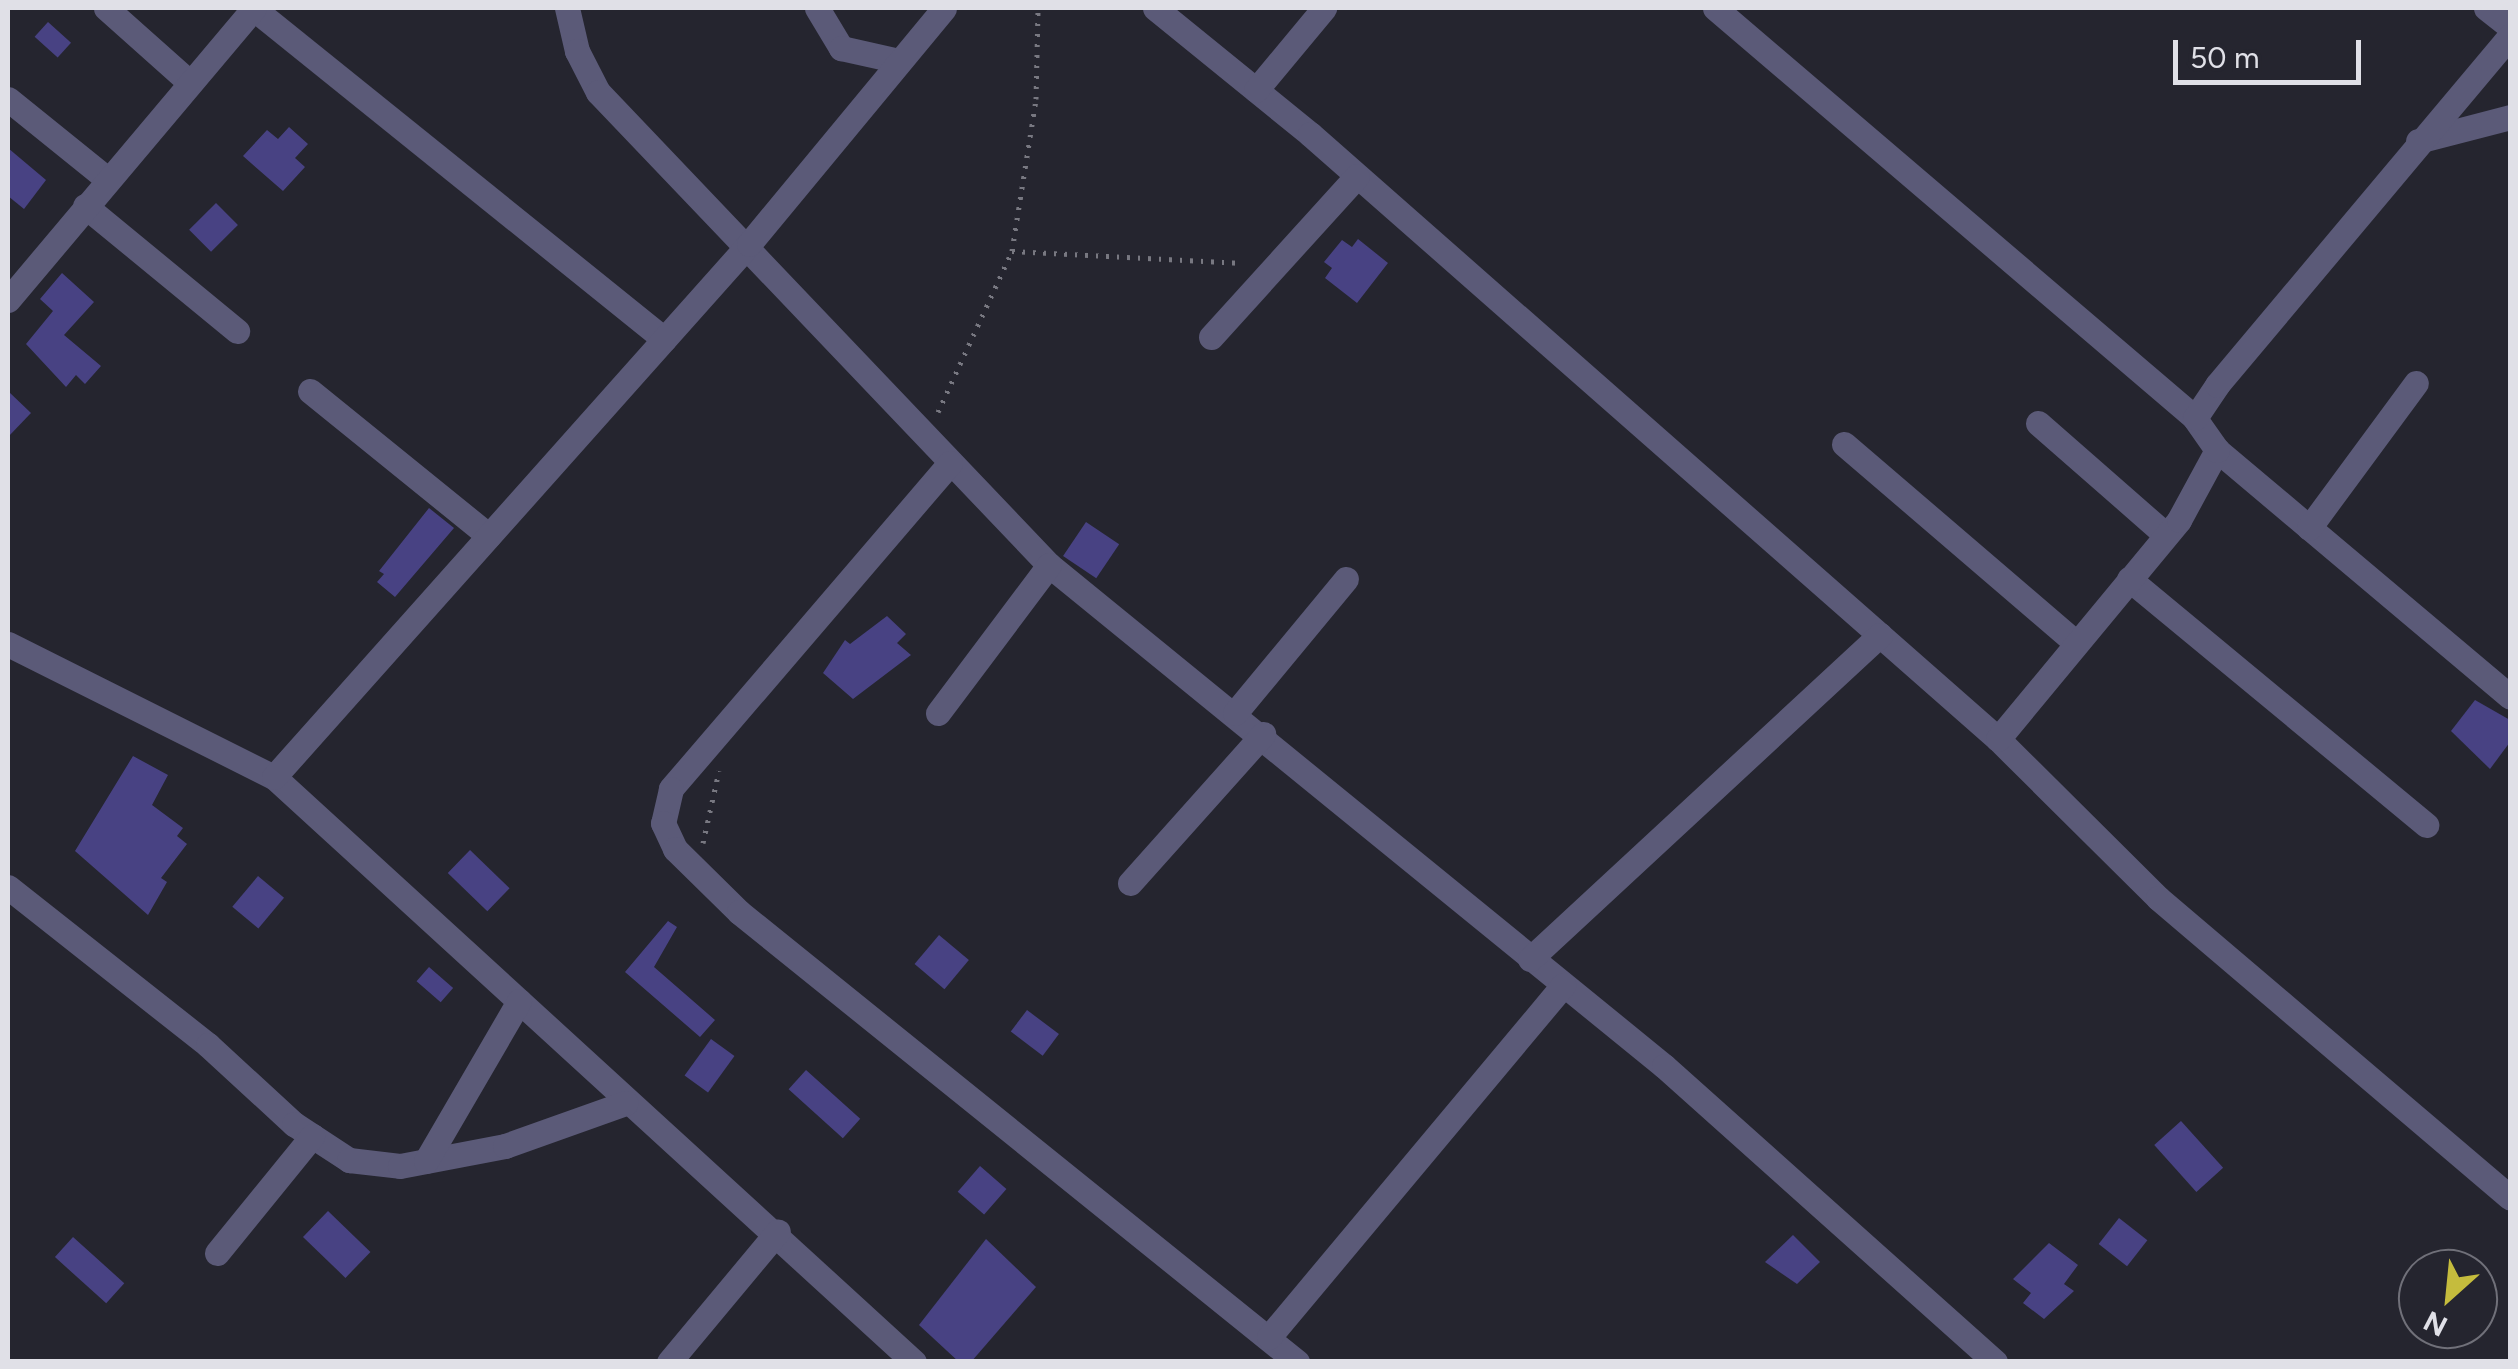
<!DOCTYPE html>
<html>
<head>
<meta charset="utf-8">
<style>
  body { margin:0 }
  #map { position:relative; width:2518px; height:1369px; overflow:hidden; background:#25252f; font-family:Figtree,sans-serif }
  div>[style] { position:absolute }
  .building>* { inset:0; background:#484283; transform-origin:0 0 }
  .path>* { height:5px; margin-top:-2.5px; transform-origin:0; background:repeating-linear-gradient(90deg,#787881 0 2.5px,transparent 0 10.5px) }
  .minor>* { height:25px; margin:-12.5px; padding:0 12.5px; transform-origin:12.5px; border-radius:12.5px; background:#5b5a78 }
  span { translate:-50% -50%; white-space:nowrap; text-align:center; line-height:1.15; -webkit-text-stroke:10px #25252f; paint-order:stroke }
  .frame { position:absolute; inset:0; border:10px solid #e0e0e7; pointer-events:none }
  .north { position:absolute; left:2398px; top:1249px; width:100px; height:100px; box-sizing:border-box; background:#25252f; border:2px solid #707079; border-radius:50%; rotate:207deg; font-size:28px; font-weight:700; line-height:40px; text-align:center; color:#e0e0e7 }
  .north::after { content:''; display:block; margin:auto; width:35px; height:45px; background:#c5bc3d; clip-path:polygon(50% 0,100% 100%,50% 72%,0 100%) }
  .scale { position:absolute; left:2173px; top:40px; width:188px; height:45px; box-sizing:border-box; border:5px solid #e0e0e7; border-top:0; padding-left:12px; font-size:30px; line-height:35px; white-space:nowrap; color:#e0e0e7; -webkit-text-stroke:8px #25252f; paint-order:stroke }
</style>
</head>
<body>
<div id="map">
  <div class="building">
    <div style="left:48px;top:22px;width:31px;height:20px;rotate:42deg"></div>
    <div style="clip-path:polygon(289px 127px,308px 144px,295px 158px,305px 167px,283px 191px,243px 156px,267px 130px,278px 139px)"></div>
    <div style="clip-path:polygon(8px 148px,46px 180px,24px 209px,8px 196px)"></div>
    <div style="left:216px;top:203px;width:31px;height:38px;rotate:45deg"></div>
    <div style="clip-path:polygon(1358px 239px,1388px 263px,1357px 303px,1325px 278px,1332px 268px,1324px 262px,1342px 240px,1352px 247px)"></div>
    <div style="clip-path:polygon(62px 273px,94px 302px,64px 335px,101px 366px,85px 384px,76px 375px,66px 387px,26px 344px,53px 311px,40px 299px)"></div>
    <div style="clip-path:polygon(8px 391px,31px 413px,8px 437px)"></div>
    <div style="clip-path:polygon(429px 508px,454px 528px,395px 597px,377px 582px,384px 574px,379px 571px)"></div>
    <div style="left:1086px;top:522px;width:40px;height:41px;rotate:34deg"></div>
    <div style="clip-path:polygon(887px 616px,906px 634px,897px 643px,911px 655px,853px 699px,823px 673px,845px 640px,850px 644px)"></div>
    <div style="clip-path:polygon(2475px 700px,2510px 720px,2510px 742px,2490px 769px,2451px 731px)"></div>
    <div style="clip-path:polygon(133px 756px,168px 775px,152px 805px,183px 828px,177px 836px,187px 844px,161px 878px,167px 882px,148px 915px,75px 851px)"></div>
    <div style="left:470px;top:850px;width:55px;height:32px;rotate:44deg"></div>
    <div style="left:258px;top:876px;width:34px;height:40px;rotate:40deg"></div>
    <div style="clip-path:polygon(668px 921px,677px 927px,654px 967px,715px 1020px,700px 1037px,625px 972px)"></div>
    <div style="left:939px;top:935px;width:39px;height:38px;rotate:40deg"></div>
    <div style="left:429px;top:967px;width:32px;height:19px;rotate:41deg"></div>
    <div style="left:1027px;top:1010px;width:40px;height:27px;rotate:37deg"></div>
    <div style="left:711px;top:1039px;width:29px;height:45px;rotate:36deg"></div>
    <div style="left:806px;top:1070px;width:73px;height:26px;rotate:42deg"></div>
    <div style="left:2181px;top:1121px;width:63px;height:36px;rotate:48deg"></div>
    <div style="left:980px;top:1166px;width:35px;height:34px;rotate:41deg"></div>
    <div style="left:328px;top:1211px;width:59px;height:36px;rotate:44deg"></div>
    <div style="left:2119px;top:1218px;width:36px;height:33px;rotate:38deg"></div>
    <div style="clip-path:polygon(1793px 1235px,1820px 1262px,1797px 1284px,1765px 1262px)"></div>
    <div style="left:73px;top:1237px;width:69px;height:27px;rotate:42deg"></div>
    <div style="clip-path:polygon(986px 1239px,1036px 1287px,971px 1362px,959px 1362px,919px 1325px)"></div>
    <div style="clip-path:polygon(2049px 1243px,2078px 1265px,2064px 1284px,2074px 1291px,2044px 1319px,2023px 1303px,2031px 1293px,2013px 1279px)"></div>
  </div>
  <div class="path">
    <div style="left:1012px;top:251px;width:231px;rotate:3deg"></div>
    <div style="left:938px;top:412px;width:177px;rotate:-65.3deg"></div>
    <div style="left:1012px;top:251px;width:154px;rotate:-81deg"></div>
    <div style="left:1036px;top:99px;width:91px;rotate:-88.7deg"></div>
    <div style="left:703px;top:843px;width:74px;rotate:-77.5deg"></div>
  </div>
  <div class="minor">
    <div style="left:106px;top:8px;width:110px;rotate:41.7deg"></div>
    <div style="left:253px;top:8px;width:528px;rotate:38.85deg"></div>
    <div style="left:567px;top:8px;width:44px;rotate:76.9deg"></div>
    <div style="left:577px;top:51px;width:46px;rotate:62.9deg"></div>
    <div style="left:598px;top:92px;width:654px;rotate:46.36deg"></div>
    <div style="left:1049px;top:565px;width:793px;rotate:39.17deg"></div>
    <div style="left:1664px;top:1066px;width:444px;rotate:41.8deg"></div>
    <div style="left:817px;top:8px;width:47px;rotate:59deg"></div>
    <div style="left:841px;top:48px;width:59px;rotate:12.6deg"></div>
    <div style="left:1155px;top:8px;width:200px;rotate:39.1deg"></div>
    <div style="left:1310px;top:134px;width:916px;rotate:41.33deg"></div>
    <div style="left:1998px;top:739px;width:226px;rotate:44.8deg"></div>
    <div style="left:2158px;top:898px;width:462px;rotate:40.4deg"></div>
    <div style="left:1715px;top:8px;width:631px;rotate:40.5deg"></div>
    <div style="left:2486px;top:8px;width:31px;rotate:38deg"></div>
    <div style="left:1256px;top:90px;width:107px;rotate:-50.3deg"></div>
    <div style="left:8px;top:99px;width:127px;rotate:38.9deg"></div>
    <div style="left:2418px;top:141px;width:95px;rotate:-14.6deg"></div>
    <div style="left:85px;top:206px;width:197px;rotate:39.4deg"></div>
    <div style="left:8px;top:300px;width:382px;rotate:-49.9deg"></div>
    <div style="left:1211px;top:337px;width:217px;rotate:-47.8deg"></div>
    <div style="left:310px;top:391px;width:230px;rotate:39deg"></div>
    <div style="left:2038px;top:423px;width:170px;rotate:41.2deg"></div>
    <div style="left:1844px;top:444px;width:306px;rotate:40.6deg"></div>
    <div style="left:2217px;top:450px;width:383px;rotate:40.1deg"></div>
    <div style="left:950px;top:463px;width:429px;rotate:130.6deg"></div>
    <div style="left:671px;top:789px;width:35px;rotate:103deg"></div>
    <div style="left:663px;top:823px;width:29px;rotate:65deg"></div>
    <div style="left:675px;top:849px;width:90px;rotate:44.5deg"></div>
    <div style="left:739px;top:912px;width:717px;rotate:38.88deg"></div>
    <div style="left:2309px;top:528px;width:180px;rotate:-53.6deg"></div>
    <div style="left:2129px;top:579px;width:386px;rotate:39.6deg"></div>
    <div style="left:8px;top:644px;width:297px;rotate:26.6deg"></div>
    <div style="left:274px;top:777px;width:867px;rotate:42.43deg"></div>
    <div style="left:938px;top:713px;width:185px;rotate:-53.1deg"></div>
    <div style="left:1235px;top:713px;width:174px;rotate:-50.4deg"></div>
    <div style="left:1998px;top:739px;width:284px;rotate:-50.4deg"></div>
    <div style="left:2179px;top:520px;width:80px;rotate:-61.5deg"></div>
    <div style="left:2217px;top:450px;width:39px;rotate:-125deg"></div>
    <div style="left:2195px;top:418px;width:40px;rotate:-56deg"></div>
    <div style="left:2217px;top:385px;width:456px;rotate:-50deg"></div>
    <div style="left:274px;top:777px;width:714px;rotate:-48.29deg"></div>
    <div style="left:749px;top:244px;width:306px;rotate:-50.4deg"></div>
    <div style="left:1130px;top:883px;width:200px;rotate:-48.2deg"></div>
    <div style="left:8px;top:887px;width:255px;rotate:38.3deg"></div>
    <div style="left:208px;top:1045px;width:117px;rotate:42.6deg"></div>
    <div style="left:294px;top:1124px;width:66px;rotate:33.2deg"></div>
    <div style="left:349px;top:1160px;width:51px;rotate:6.7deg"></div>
    <div style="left:400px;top:1166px;width:107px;rotate:-10.8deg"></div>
    <div style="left:505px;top:1146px;width:128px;rotate:-19.6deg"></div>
    <div style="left:1530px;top:959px;width:477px;rotate:-42.8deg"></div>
    <div style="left:426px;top:1161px;width:185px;rotate:-59.8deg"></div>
    <div style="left:217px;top:1253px;width:151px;rotate:-50.9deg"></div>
    <div style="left:1269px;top:1337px;width:459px;rotate:-50.1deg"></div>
    <div style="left:669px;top:1362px;width:170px;rotate:-50.2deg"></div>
  </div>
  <div class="frame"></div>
  <div class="north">N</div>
  <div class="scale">50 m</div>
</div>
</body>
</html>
